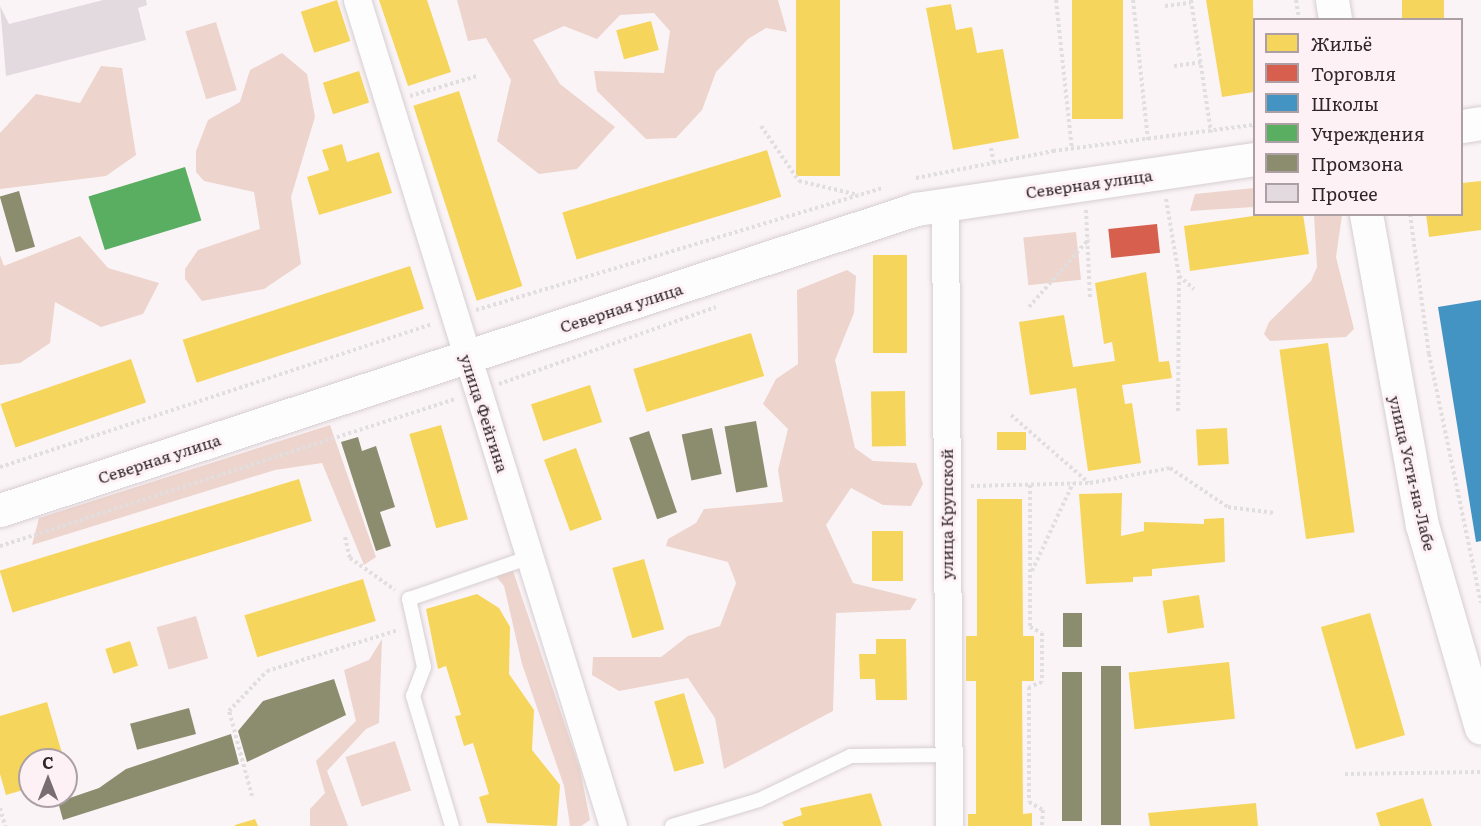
<!DOCTYPE html>
<html>
<head>
<meta charset="utf-8">
<style>
  body { margin:0 }
  #map { position:relative; width:1481px; height:826px; overflow:hidden; background:#fbf4f7; font-family:Literata,serif }
  div>[style] { position:absolute }
  .green>* { inset:0; background:#edd4cc; transform-origin:0 0 }
  .homes>* { inset:0; background:#f6d55c; transform-origin:0 0 }
  .shops>* { inset:0; background:#d6604d; transform-origin:0 0 }
  .schools>* { inset:0; background:#4393c3 }
  .public>* { inset:0; background:#5aae61; transform-origin:0 0 }
  .industry>* { inset:0; background:#8c8c6e; transform-origin:0 0 }
  .building>* { inset:0; background:#e3dadf }
  .path>* { height:4px; margin-top:-2px; transform-origin:0; background:repeating-linear-gradient(90deg,#e0dede 0 3px,transparent 0 6px) }
  .roads { filter:drop-shadow(0 0 2px #d6ced1) drop-shadow(0 0 2px #d6ced1) }
  .lane>* { height:14px; margin:-7px; padding:0 7px; transform-origin:7px; border-radius:7px; background:#fefdfe }
  .street>* { height:27px; margin:-13.5px; padding:0 13.5px; transform-origin:13.5px; border-radius:13.5px; background:#fefdfe }
  .secondary>* { height:33px; margin:-16.5px; padding:0 16.5px; transform-origin:16.5px; border-radius:16.5px; background:#fefdfe }
  span { translate:-50% -50%; white-space:nowrap; text-align:center; line-height:1.15; -webkit-text-stroke:6px #fef1f6; paint-order:stroke }
  .street-label { font-size:16px; color:#31262a }
  .legend { position:absolute; left:1253px; top:18px; width:210px; height:198px; box-sizing:border-box; background:#fef1f6; border:2px solid #aca0a4; margin:0; padding:8px 10px; list-style:none; font-size:18px; color:#31262a }
  .legend li { display:flex; align-items:center; gap:12px; height:30px }
  .legend b { width:30px; border:2px solid #aca0a4 }
  .north { position:absolute; left:18px; top:748px; width:60px; height:60px; box-sizing:border-box; background:#fef1f6; border:2px solid #aca0a4; border-radius:50%; rotate:0deg; font-size:16px; font-weight:700; line-height:24px; text-align:center; color:#31262a }
  .north::after { content:''; display:block; margin:auto; width:21px; height:27px; background:#786e72; clip-path:polygon(50% 0,100% 100%,50% 72%,0 100%) }
</style>
</head>
<body>
<div id="map">
  <div class="green">
    <div style="clip-path:polygon(457px 0,778px 0,787px 32px,766px 28px,748px 39px,716px 72px,702px 110px,676px 138px,646px 139px,597px 91px,594px 71px,664px 73px,670px 31px,654px 13px,620px 15px,597px 39px,564px 26px,533px 40px,560px 84px,615px 127px,577px 169px,539px 174px,497px 141px,511px 80px,486px 38px,468px 41px)"></div>
    <div style="left:216px;top:22px;width:71px;height:32px;rotate:73deg"></div>
    <div style="clip-path:polygon(282px 53px,307px 74px,315px 117px,291px 197px,301px 264px,264px 289px,202px 301px,185px 279px,185px 269px,198px 250px,260px 229px,254px 192px,204px 181px,196px 172px,196px 151px,208px 120px,240px 102px,250px 70px)"></div>
    <div style="clip-path:polygon(101px 66px,122px 68px,136px 155px,106px 176px,0 189px,0 133px,36px 94px,80px 103px)"></div>
    <div style="clip-path:polygon(1254px 188px,1254px 207px,1190px 211px,1195px 194px)"></div>
    <div style="clip-path:polygon(1314px 215px,1342px 215px,1336px 257px,1354px 329px,1346px 337px,1270px 341px,1264px 334px,1269px 322px,1311px 281px,1317px 267px)"></div>
    <div style="left:1076px;top:232px;width:48px;height:53px;rotate:84deg"></div>
    <div style="clip-path:polygon(80px 236px,108px 268px,159px 283px,143px 314px,101px 327px,55px 302px,50px 343px,20px 363px,0 365px,0 255px,4px 266px)"></div>
    <div style="clip-path:polygon(847px 270px,856px 276px,854px 313px,835px 360px,855px 448px,873px 461px,916px 463px,923px 484px,911px 506px,883px 505px,851px 488px,826px 525px,853px 583px,917px 599px,910px 610px,836px 613px,833px 711px,724px 769px,715px 718px,688px 678px,619px 691px,592px 675px,593px 657px,661px 657px,688px 636px,720px 626px,736px 583px,728px 562px,666px 546px,668px 539px,696px 523px,704px 509px,783px 502px,778px 470px,788px 429px,763px 404px,776px 379px,798px 364px,797px 290px)"></div>
    <div style="clip-path:polygon(330px 425px,376px 557px,364px 565px,322px 463px,275px 470px,32px 545px,39px 518px)"></div>
    <div style="clip-path:polygon(512px 568px,580px 769px,590px 820px,581px 826px,570px 826px,564px 786px,522px 664px,504px 586px,495px 575px)"></div>
    <div style="left:196px;top:616px;width:44px;height:41px;rotate:74deg"></div>
    <div style="clip-path:polygon(382px 639px,379px 723px,366px 729px,327px 771px,348px 826px,310px 826px,310px 809px,325px 793px,316px 761px,356px 721px,344px 670px,369px 660px)"></div>
    <div style="left:395px;top:741px;width:52px;height:52px;rotate:72deg"></div>
  </div>
  <div class="homes">
    <div style="left:337px;top:0;width:43px;height:38px;rotate:72deg"></div>
    <div style="clip-path:polygon(379px 0,427px 0,451px 72px,408px 86px)"></div>
    <div style="left:796px;top:0;width:44px;height:176px"></div>
    <div style="left:1072px;top:0;width:51px;height:119px"></div>
    <div style="clip-path:polygon(1206px 0,1253px 0,1254px 92px,1222px 97px)"></div>
    <div style="left:1402px;top:0;width:42px;height:20px"></div>
    <div style="clip-path:polygon(951px 4px,956px 30px,972px 27px,977px 53px,1003px 49px,1019px 138px,953px 150px,926px 8px)"></div>
    <div style="left:651px;top:21px;width:30px;height:36px;rotate:75deg"></div>
    <div style="left:359px;top:71px;width:33px;height:38px;rotate:72deg"></div>
    <div style="left:459px;top:91px;width:205px;height:48px;rotate:72deg"></div>
    <div style="clip-path:polygon(342px 144px,347px 162px,379px 152px,392px 193px,319px 215px,307px 177px,329px 170px,322px 150px)"></div>
    <div style="left:767px;top:150px;width:49px;height:214px;rotate:73deg"></div>
    <div style="clip-path:polygon(1481px 181px,1481px 230px,1429px 237px,1426px 214px,1462px 214px,1462px 183px)"></div>
    <div style="clip-path:polygon(1267px 214px,1303px 214px,1309px 254px,1190px 271px,1184px 226px)"></div>
    <div style="left:873px;top:255px;width:34px;height:98px"></div>
    <div style="left:410px;top:266px;width:45px;height:239px;rotate:72deg"></div>
    <div style="clip-path:polygon(1146px 272px,1159px 362px,1169px 361px,1172px 378px,1122px 385px,1125px 404px,1132px 403px,1141px 463px,1088px 471px,1076px 388px,1030px 395px,1019px 322px,1064px 315px,1073px 367px,1115px 361px,1112px 342px,1104px 344px,1095px 283px)"></div>
    <div style="left:751px;top:333px;width:45px;height:123px;rotate:73deg"></div>
    <div style="left:1328px;top:343px;width:191px;height:49px;rotate:82deg"></div>
    <div style="left:131px;top:359px;width:46px;height:138px;rotate:71deg"></div>
    <div style="left:590px;top:385px;width:39px;height:62px;rotate:72deg"></div>
    <div style="left:905px;top:391px;width:55px;height:34px;rotate:89deg"></div>
    <div style="left:441px;top:425px;width:98px;height:33px;rotate:74deg"></div>
    <div style="left:1227px;top:428px;width:36px;height:31px;rotate:87deg"></div>
    <div style="left:997px;top:432px;width:29px;height:18px"></div>
    <div style="left:576px;top:448px;width:76px;height:34px;rotate:70deg"></div>
    <div style="left:299px;top:479px;width:44px;height:313px;rotate:73deg"></div>
    <div style="clip-path:polygon(1122px 493px,1121px 536px,1144px 531px,1144px 522px,1204px 524px,1204px 519px,1224px 518px,1225px 562px,1152px 569px,1152px 576px,1133px 577px,1133px 582px,1086px 584px,1079px 494px)"></div>
    <div style="clip-path:polygon(977px 499px,1022px 499px,1023px 636px,1034px 636px,1034px 681px,1022px 681px,1023px 814px,1032px 813px,1032px 826px,968px 826px,968px 814px,976px 814px,976px 681px,966px 681px,966px 636px,977px 636px)"></div>
    <div style="left:872px;top:531px;width:31px;height:50px"></div>
    <div style="left:644px;top:559px;width:73px;height:33px;rotate:74deg"></div>
    <div style="left:363px;top:579px;width:44px;height:124px;rotate:73deg"></div>
    <div style="clip-path:polygon(477px 594px,499px 608px,510px 627px,509px 674px,534px 710px,532px 750px,560px 785px,557px 826px,487px 823px,479px 797px,489px 794px,473px 743px,464px 746px,455px 716px,461px 715px,446px 666px,438px 669px,426px 609px)"></div>
    <div style="left:1199px;top:595px;width:33px;height:37px;rotate:81deg"></div>
    <div style="left:1370px;top:613px;width:127px;height:51px;rotate:74deg"></div>
    <div style="clip-path:polygon(876px 639px,906px 639px,907px 700px,876px 700px,875px 679px,860px 679px,859px 654px,876px 654px)"></div>
    <div style="left:130px;top:641px;width:26px;height:26px;rotate:72deg"></div>
    <div style="left:1229px;top:662px;width:57px;height:101px;rotate:84deg"></div>
    <div style="left:684px;top:693px;width:73px;height:31px;rotate:74deg"></div>
    <div style="clip-path:polygon(47px 702px,64px 760px,30px 760px,30px 788px,6px 795px,0 774px,0 716px)"></div>
    <div style="clip-path:polygon(871px 793px,882px 826px,784px 826px,782px 822px,802px 815px,800px 808px)"></div>
    <div style="clip-path:polygon(1423px 798px,1432px 826px,1380px 826px,1376px 813px)"></div>
    <div style="clip-path:polygon(1256px 803px,1258px 826px,1150px 826px,1148px 813px)"></div>
    <div style="clip-path:polygon(255px 819px,258px 826px,235px 826px,235px 825px)"></div>
  </div>
  <div class="shops">
    <div style="left:1157px;top:224px;width:29px;height:49px;rotate:84deg"></div>
  </div>
  <div class="schools">
    <div style="clip-path:polygon(1481px 300px,1481px 541px,1476px 542px,1438px 307px)"></div>
  </div>
  <div class="public">
    <div style="left:185px;top:167px;width:56px;height:101px;rotate:73deg"></div>
  </div>
  <div class="industry">
    <div style="left:19px;top:191px;width:58px;height:20px;rotate:74deg"></div>
    <div style="left:756px;top:421px;width:67px;height:32px;rotate:80deg"></div>
    <div style="left:712px;top:428px;width:47px;height:31px;rotate:78deg"></div>
    <div style="left:649px;top:431px;width:86px;height:21px;rotate:71deg"></div>
    <div style="clip-path:polygon(358px 437px,362px 451px,376px 446px,395px 507px,380px 512px,391px 546px,376px 551px,341px 442px)"></div>
    <div style="left:1063px;top:613px;width:19px;height:34px"></div>
    <div style="left:1101px;top:666px;width:20px;height:159px"></div>
    <div style="left:1062px;top:672px;width:20px;height:149px"></div>
    <div style="clip-path:polygon(334px 679px,346px 715px,247px 762px,238px 731px,263px 701px)"></div>
    <div style="left:189px;top:708px;width:27px;height:61px;rotate:75deg"></div>
    <div style="clip-path:polygon(231px 734px,239px 764px,63px 820px,58px 802px,99px 788px,126px 769px)"></div>
  </div>
  <div class="building">
    <div style="clip-path:polygon(103px 0,146px 0,147px 5px,138px 8px,146px 40px,6px 76px,0 6px,9px 24px)"></div>
  </div>
  <div class="path">
    <div style="left:1056px;top:0;width:150px;rotate:83.9deg"></div>
    <div style="left:1133px;top:0;width:141px;rotate:83.9deg"></div>
    <div style="left:1191px;top:0;width:134px;rotate:81.4deg"></div>
    <div style="left:1296px;top:0;width:20px;rotate:81deg"></div>
    <div style="left:1165px;top:6px;width:26px;rotate:-7deg"></div>
    <div style="left:1174px;top:66px;width:27px;rotate:-8deg"></div>
    <div style="left:410px;top:96px;width:70px;rotate:-16.6deg"></div>
    <div style="left:761px;top:126px;width:67px;rotate:55.4deg"></div>
    <div style="left:799px;top:181px;width:61px;rotate:13.3deg"></div>
    <div style="left:991px;top:148px;width:15px;rotate:79deg"></div>
    <div style="left:916px;top:178px;width:140px;rotate:-11.1deg"></div>
    <div style="left:1053px;top:151px;width:203px;rotate:-7.4deg"></div>
    <div style="left:1166px;top:199px;width:78px;rotate:80.4deg"></div>
    <div style="left:1179px;top:276px;width:137px;rotate:90.4deg"></div>
    <div style="left:1086px;top:210px;width:89px;rotate:87.4deg"></div>
    <div style="left:1410px;top:214px;width:141px;rotate:82.3deg"></div>
    <div style="left:1429px;top:354px;width:254px;rotate:78.2deg"></div>
    <div style="left:1179px;top:276px;width:20px;rotate:41deg"></div>
    <div style="left:1029px;top:307px;width:91px;rotate:-48.6deg"></div>
    <div style="left:476px;top:310px;width:425px;rotate:-16.7deg"></div>
    <div style="left:499px;top:384px;width:230px;rotate:-19.5deg"></div>
    <div style="left:1011px;top:415px;width:103px;rotate:41.1deg"></div>
    <div style="left:0;top:467px;width:455px;rotate:-18.3deg"></div>
    <div style="left:1030px;top:485px;width:142px;rotate:90deg"></div>
    <div style="left:1030px;top:627px;width:13px;rotate:27deg"></div>
    <div style="left:1042px;top:633px;width:49px;rotate:90deg"></div>
    <div style="left:1042px;top:682px;width:14px;rotate:159deg"></div>
    <div style="left:1029px;top:687px;width:115px;rotate:90deg"></div>
    <div style="left:1029px;top:802px;width:16px;rotate:30deg"></div>
    <div style="left:1043px;top:810px;width:16px;rotate:94deg"></div>
    <div style="left:971px;top:486px;width:119px;rotate:-1.4deg"></div>
    <div style="left:1090px;top:483px;width:81px;rotate:-10.6deg"></div>
    <div style="left:1170px;top:468px;width:70px;rotate:33.9deg"></div>
    <div style="left:1228px;top:507px;width:47px;rotate:7.3deg"></div>
    <div style="left:345px;top:537px;width:22px;rotate:77deg"></div>
    <div style="left:350px;top:558px;width:55px;rotate:35.4deg"></div>
    <div style="left:0;top:546px;width:478px;rotate:-17.9deg"></div>
    <div style="left:1032px;top:571px;width:97px;rotate:-65deg"></div>
    <div style="left:1345px;top:774px;width:136px;rotate:-0.8deg"></div>
    <div style="left:252px;top:796px;width:88px;rotate:-105.1deg"></div>
    <div style="left:229px;top:711px;width:55px;rotate:-46.5deg"></div>
    <div style="left:267px;top:671px;width:138px;rotate:-17.3deg"></div>
    <div style="left:0;top:808px;width:19px;rotate:74deg"></div>
  </div>
  <div class="roads">
    <div class="lane">
      <div style="left:452px;top:826px;width:136px;rotate:-106.7deg"></div>
      <div style="left:413px;top:696px;width:31px;rotate:-69deg"></div>
      <div style="left:424px;top:667px;width:70px;rotate:-102.4deg"></div>
      <div style="left:409px;top:599px;width:128px;rotate:-19.1deg"></div>
      <div style="left:672px;top:826px;width:91px;rotate:-16.6deg"></div>
      <div style="left:759px;top:800px;width:102px;rotate:-25.6deg"></div>
      <div style="left:851px;top:756px;width:97px;rotate:-0.6deg"></div>
    </div>
    <div class="street">
      <div style="left:357px;top:0;width:865px;rotate:72.78deg"></div>
      <div style="left:945px;top:203px;width:623px;rotate:89.63deg"></div>
    </div>
    <div class="secondary">
      <div style="left:1332px;top:0;width:20px;rotate:81deg"></div>
      <div style="left:1462px;top:126px;width:19px;rotate:-9deg"></div>
      <div style="left:1366px;top:214px;width:316px;rotate:79.8deg"></div>
      <div style="left:1422px;top:525px;width:211px;rotate:73.8deg"></div>
      <div style="left:0;top:510px;width:964px;rotate:-18.19deg"></div>
      <div style="left:916px;top:209px;width:342px;rotate:-8.4deg"></div>
    </div>
  </div>
  <div class="street-label">
    <span style="left:1089px;top:183px;rotate:-8deg">Северная улица</span>
    <span style="left:621px;top:307px;rotate:-18deg">Северная улица</span>
    <span style="left:485px;top:413px;rotate:72deg">улица Фейгина</span>
    <span style="left:159px;top:458px;rotate:-18deg">Северная улица</span>
    <span style="left:1413px;top:473px;rotate:77deg">улица Усти-на-Лабе</span>
    <span style="left:946px;top:514px;rotate:-90deg">улица Крупской</span>
  </div>
  <ul class="legend">
  <li><b style="height:16px;background:#f6d55c"></b>Жильё</li>
  <li><b style="height:16px;background:#d6604d"></b>Торговля</li>
  <li><b style="height:16px;background:#4393c3"></b>Школы</li>
  <li><b style="height:16px;background:#5aae61"></b>Учреждения</li>
  <li><b style="height:16px;background:#8c8c6e"></b>Промзона</li>
  <li><b style="height:16px;background:#e3dadf"></b>Прочее</li>
  </ul>
  <div class="north">С</div>
</div>
</body>
</html>
